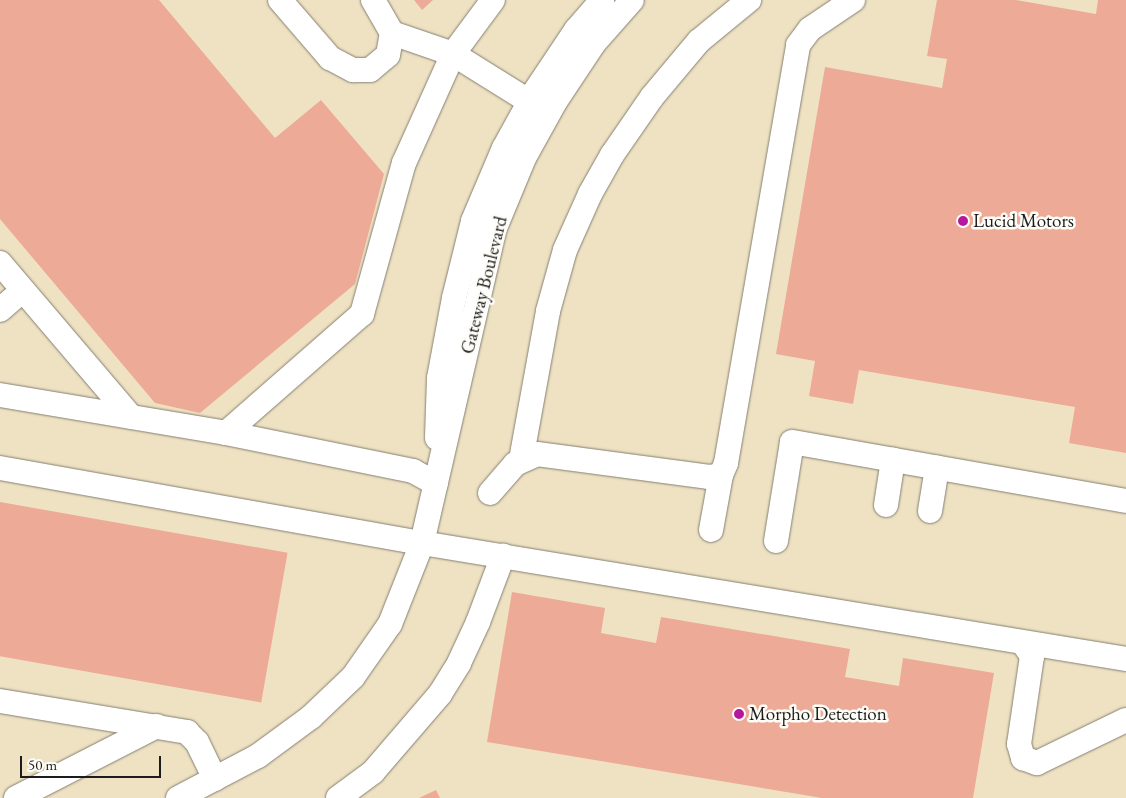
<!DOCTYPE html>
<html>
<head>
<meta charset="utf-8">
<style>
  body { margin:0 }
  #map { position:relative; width:1126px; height:798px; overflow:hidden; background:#eee2c3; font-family:"EB Garamond",serif }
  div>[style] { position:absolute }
  .building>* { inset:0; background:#edaa97; transform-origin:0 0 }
  .roads { filter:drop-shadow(0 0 1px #857f70) drop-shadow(0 0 1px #857f70) }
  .minor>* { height:24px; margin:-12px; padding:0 12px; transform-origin:12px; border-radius:12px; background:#fff }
  .dots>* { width:14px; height:14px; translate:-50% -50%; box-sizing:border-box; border:2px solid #fdfcf7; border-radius:50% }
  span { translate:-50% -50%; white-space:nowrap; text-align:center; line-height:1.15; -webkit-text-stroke:5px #fdfcf7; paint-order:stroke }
  .poi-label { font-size:19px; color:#1c1c1c }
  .left { translate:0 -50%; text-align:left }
  .street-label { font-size:19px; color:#1c1c1c }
  .scale { position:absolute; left:20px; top:756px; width:141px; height:22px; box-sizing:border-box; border:2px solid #1c1c1c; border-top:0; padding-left:6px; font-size:15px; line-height:18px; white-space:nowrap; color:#1c1c1c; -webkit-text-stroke:4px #fdfcf7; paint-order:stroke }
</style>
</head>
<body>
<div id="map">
  <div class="building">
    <div style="clip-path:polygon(0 0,159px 0,275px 138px,321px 100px,384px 174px,355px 284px,200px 413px,155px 403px,0 219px)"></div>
    <div style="clip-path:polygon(414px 0,433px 0,422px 10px)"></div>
    <div style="clip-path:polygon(937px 0,1016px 0,1096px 14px,1098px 0,1126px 0,1126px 453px,1069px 443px,1075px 407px,859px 370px,853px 404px,809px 396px,815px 361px,776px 354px,825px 67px,942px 88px,947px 59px,927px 56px)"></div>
    <div style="left:0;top:502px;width:292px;height:152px;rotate:10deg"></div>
    <div style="clip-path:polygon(512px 592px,605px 608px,601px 633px,656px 643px,661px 617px,850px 649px,845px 677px,899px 686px,903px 658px,994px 673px,973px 798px,822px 798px,487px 742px)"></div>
    <div style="clip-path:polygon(436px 790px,440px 798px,419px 798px)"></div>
  </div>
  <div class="roads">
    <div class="minor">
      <div style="left:280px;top:0;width:77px;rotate:49.2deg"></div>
      <div style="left:330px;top:58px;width:26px;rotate:28deg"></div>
      <div style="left:353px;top:70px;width:17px"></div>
      <div style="left:370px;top:70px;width:23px;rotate:-40deg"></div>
      <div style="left:388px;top:55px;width:22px;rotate:-80deg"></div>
      <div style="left:373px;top:0;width:38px;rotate:60deg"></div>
      <div style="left:392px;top:33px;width:65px;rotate:19deg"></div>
      <div style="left:453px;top:54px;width:106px;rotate:31.9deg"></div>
      <div style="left:0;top:263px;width:202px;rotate:49.6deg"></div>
      <div style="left:0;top:310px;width:30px;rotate:-41deg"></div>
      <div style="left:0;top:395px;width:229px;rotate:9.5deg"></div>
      <div style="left:226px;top:433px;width:181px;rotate:-41.2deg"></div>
      <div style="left:362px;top:314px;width:157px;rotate:-74.5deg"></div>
      <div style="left:404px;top:163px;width:120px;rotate:-65.8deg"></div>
      <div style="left:453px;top:54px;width:67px;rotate:-53.5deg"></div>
      <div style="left:226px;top:433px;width:191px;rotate:11.5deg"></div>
      <div style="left:413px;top:471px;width:26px;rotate:29deg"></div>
      <div style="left:437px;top:438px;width:60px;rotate:-88.1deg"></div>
      <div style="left:439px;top:378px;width:81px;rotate:-79.4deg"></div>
      <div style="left:454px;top:298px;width:79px;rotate:-76.1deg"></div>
      <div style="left:473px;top:221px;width:79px;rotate:-67deg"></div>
      <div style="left:504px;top:148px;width:66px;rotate:-61.1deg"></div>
      <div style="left:536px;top:90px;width:72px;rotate:-56.3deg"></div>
      <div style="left:576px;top:30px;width:40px;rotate:-49deg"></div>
      <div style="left:521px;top:460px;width:151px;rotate:-79.7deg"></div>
      <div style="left:548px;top:311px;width:63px;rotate:-74.4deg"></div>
      <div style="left:565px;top:250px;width:61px;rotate:-65.9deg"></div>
      <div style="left:590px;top:194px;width:45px;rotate:-60.6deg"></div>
      <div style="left:612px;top:155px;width:70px;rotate:-55.4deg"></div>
      <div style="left:652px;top:97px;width:73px;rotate:-50deg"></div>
      <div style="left:699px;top:41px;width:65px;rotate:-39.4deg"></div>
      <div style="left:0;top:468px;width:429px;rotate:10.1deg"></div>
      <div style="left:422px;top:543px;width:713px;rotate:9.36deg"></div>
      <div style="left:490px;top:493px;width:38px;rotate:-49deg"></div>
      <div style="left:515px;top:464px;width:24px;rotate:-24deg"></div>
      <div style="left:537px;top:454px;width:174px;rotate:7.6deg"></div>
      <div style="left:709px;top:477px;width:12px;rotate:-9deg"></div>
      <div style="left:721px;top:475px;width:13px;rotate:-67deg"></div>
      <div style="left:726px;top:463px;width:424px;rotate:-80.2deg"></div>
      <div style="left:798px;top:45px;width:20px;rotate:-53deg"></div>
      <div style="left:810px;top:29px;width:52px;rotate:-34deg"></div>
      <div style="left:886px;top:505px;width:46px;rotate:-81.2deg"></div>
      <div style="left:930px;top:511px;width:44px;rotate:-80.8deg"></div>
      <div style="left:711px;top:530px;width:56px;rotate:-79.7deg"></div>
      <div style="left:776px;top:541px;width:100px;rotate:-80.8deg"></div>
      <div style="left:792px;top:442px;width:339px;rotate:10deg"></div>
      <div style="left:1023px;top:643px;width:16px;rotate:55deg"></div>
      <div style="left:1032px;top:656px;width:89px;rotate:98.4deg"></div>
      <div style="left:1019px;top:744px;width:15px;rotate:74deg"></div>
      <div style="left:1023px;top:758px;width:15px;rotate:20deg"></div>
      <div style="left:1037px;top:763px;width:99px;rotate:-25.8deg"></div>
      <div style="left:0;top:701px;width:190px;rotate:9.4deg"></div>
      <div style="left:187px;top:732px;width:14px;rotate:45deg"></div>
      <div style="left:197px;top:742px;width:41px;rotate:64.1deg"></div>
      <div style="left:16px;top:798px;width:158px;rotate:-27.1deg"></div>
      <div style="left:178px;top:798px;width:90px;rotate:-27.7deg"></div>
      <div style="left:258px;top:756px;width:66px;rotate:-36.3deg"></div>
      <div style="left:311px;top:717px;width:58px;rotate:-43.6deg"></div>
      <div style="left:353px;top:677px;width:65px;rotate:-55.1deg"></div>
      <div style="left:390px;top:624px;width:87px;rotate:-68.4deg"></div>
      <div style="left:422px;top:543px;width:323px;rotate:-77deg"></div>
      <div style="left:495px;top:228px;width:76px;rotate:-67.5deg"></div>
      <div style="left:524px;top:158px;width:64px;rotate:-61deg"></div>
      <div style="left:555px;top:102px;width:71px;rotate:-56.5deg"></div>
      <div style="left:594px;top:43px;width:57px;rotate:-48.5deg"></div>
      <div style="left:338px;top:798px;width:44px;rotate:-36.6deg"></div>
      <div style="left:373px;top:772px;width:103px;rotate:-49.3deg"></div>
      <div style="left:440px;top:694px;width:36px;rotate:-58deg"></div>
      <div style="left:459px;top:663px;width:45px;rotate:-65.1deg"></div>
      <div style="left:478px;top:622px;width:71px;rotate:-69.3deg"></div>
    </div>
  </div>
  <div class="dots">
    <div style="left:963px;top:221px;background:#b5179e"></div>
    <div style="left:739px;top:714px;background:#b5179e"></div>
  </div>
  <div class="poi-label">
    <span class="left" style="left:973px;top:221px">Lucid Motors</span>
    <span class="left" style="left:749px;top:714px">Morpho Detection</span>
  </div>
  <div class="street-label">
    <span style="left:484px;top:285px;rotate:-76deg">Gateway Boulevard</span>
  </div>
  <div class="scale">50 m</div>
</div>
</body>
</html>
